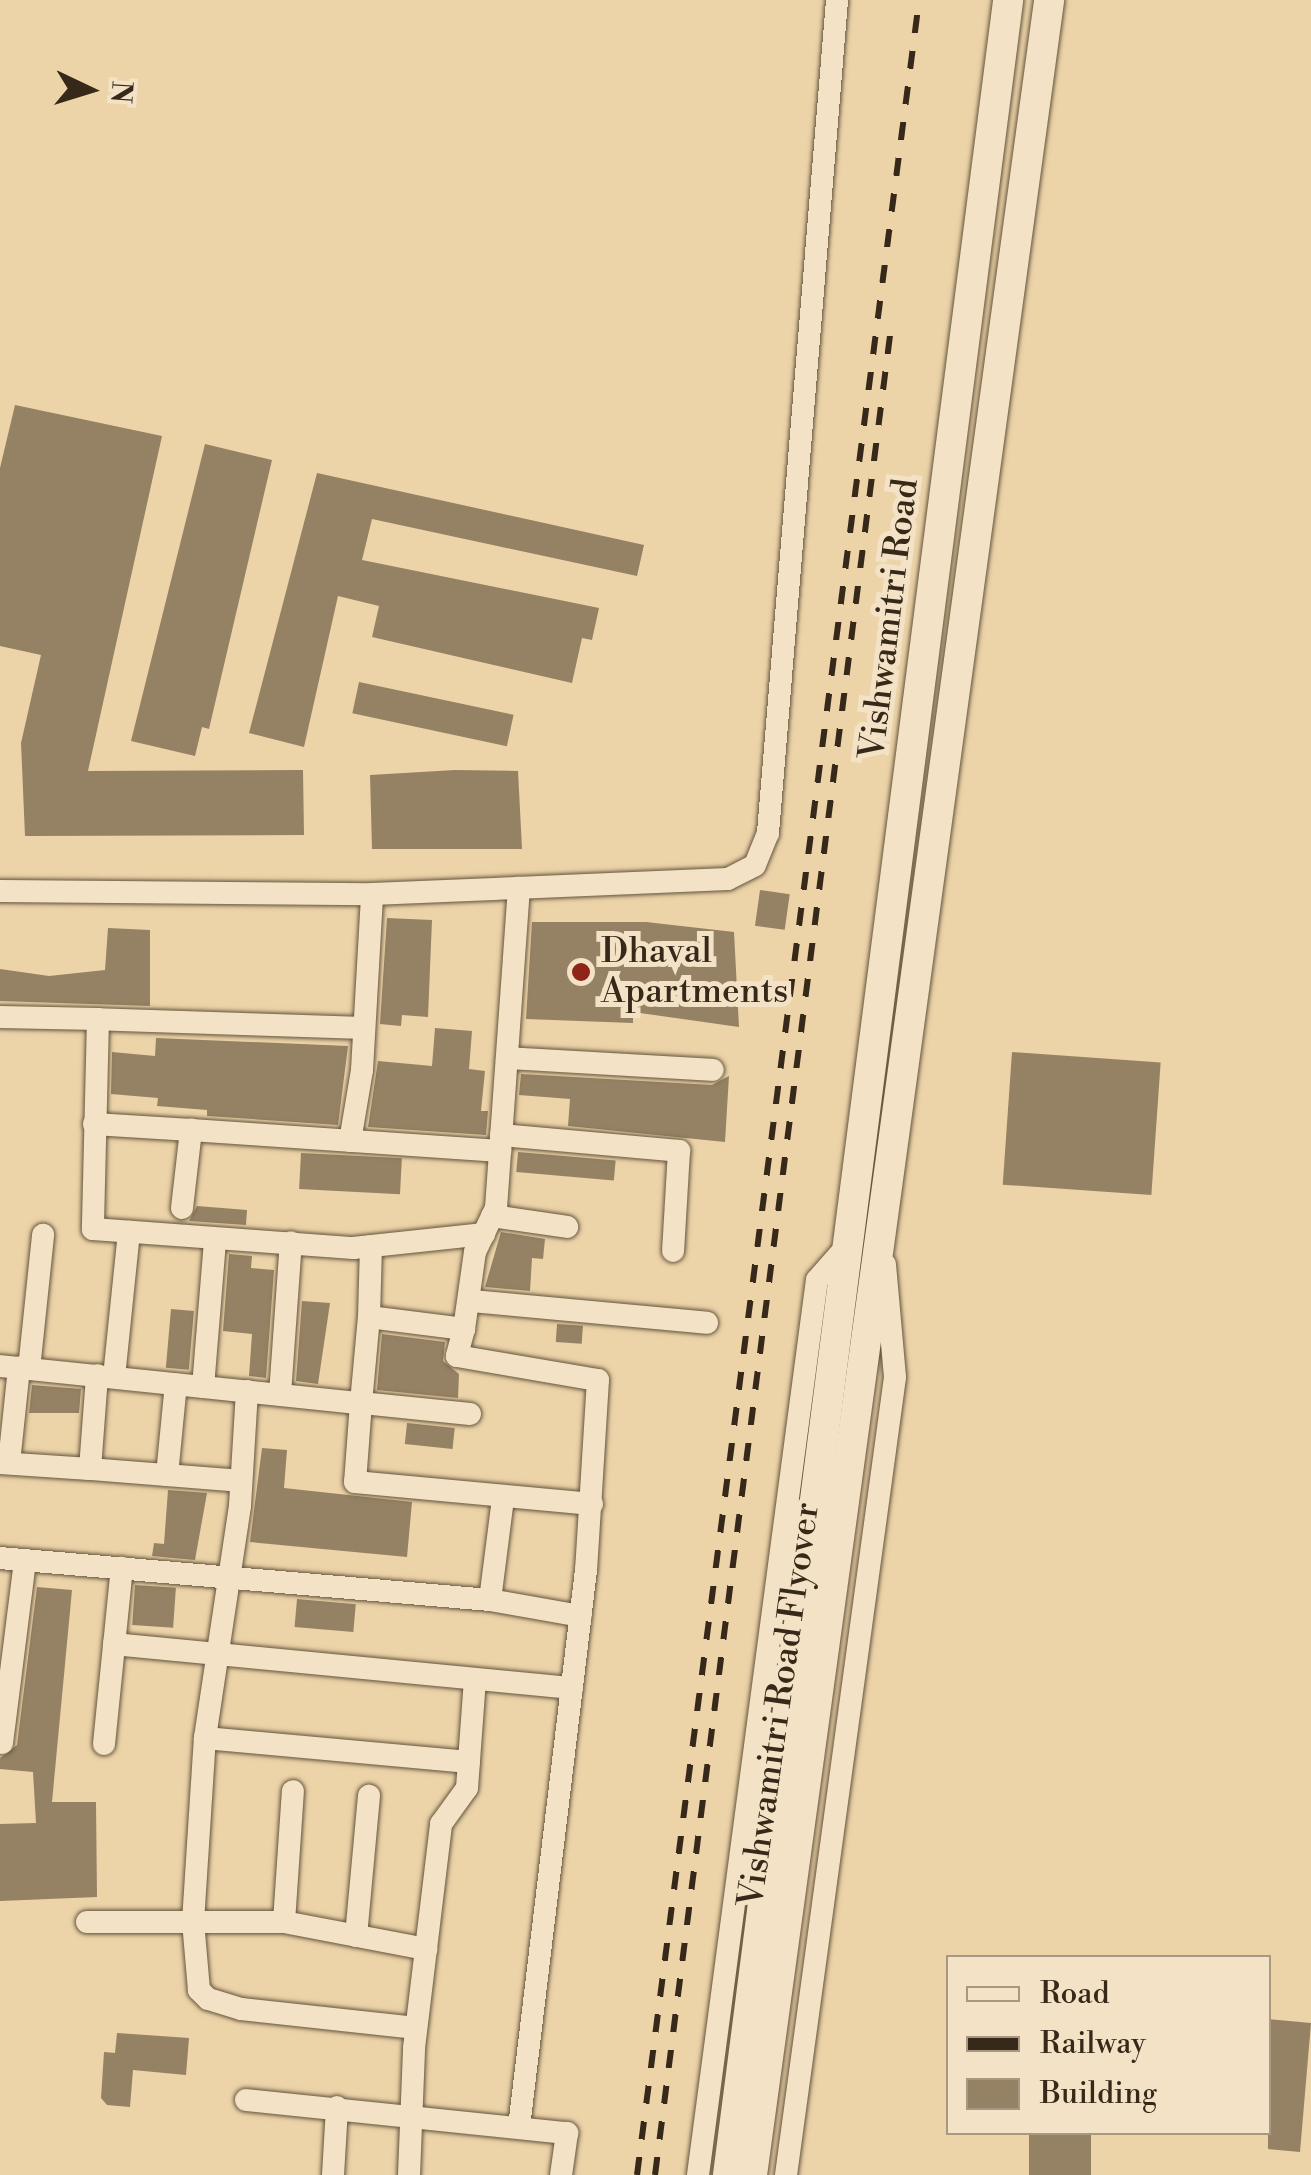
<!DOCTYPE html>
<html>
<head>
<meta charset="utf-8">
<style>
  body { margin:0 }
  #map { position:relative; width:1311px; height:2175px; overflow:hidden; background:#ecd3a8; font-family:"Libre Bodoni",serif }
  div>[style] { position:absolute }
  .building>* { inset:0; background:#958163; transform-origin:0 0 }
  .roads { filter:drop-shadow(0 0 2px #64543d) drop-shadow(0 0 2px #64543d) }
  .minor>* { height:22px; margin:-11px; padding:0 11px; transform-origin:11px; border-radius:11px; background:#f3e2c6 }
  .secondary>* { height:30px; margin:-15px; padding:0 15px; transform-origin:15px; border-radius:15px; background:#f3e2c6 }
  .rail>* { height:6px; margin-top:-3px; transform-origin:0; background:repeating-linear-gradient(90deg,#372919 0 18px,transparent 0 36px) }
  .dots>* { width:28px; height:28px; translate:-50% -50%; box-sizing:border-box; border:5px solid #f3e2c6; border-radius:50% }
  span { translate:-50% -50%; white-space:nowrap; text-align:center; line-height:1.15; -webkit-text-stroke:10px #f3e2c6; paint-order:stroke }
  .street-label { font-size:35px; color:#372919 }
  .poi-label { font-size:35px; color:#372919 }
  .left { translate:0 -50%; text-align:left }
  .legend { position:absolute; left:946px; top:1955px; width:325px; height:180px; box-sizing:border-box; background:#f3e2c6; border:2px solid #a89881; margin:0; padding:12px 18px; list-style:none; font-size:30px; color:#372919 }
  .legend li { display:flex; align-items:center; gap:20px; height:50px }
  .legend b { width:50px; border:2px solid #a89881 }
  .north { position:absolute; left:40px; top:40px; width:100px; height:100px; -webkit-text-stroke:8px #f3e2c6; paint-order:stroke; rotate:94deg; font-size:28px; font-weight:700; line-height:40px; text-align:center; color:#372919 }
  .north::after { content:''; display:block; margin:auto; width:35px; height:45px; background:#372919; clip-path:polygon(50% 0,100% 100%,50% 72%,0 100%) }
</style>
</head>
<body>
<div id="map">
  <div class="building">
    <div style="clip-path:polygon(15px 405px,162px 436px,88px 771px,303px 770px,304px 835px,25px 836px,21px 743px,41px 655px,0 646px,0 468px)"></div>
    <div style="clip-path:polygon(205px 444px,272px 460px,209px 729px,202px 727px,195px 756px,131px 741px)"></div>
    <div style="clip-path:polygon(317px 473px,644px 545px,637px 576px,372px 519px,362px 560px,599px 608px,592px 640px,582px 638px,572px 683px,372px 637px,379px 606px,338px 596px,304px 747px,249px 733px)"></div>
    <div style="left:359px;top:682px;width:158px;height:32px;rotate:12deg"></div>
    <div style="clip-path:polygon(455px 770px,518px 771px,522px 849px,372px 849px,370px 775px)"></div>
    <div style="left:760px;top:890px;width:30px;height:36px;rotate:8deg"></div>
    <div style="clip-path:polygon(387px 918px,432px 920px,428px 1017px,402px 1015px,401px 1026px,380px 1024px)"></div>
    <div style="clip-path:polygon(532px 922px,646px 922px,734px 932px,739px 1027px,633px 1012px,633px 1023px,526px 1019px)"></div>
    <div style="clip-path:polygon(108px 928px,150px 930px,150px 1006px,0 1001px,0 969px,49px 976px,105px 970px)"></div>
    <div style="clip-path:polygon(435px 1028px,472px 1031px,469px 1069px,485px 1071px,481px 1111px,488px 1111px,486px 1135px,368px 1127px,378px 1061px,432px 1066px)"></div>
    <div style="clip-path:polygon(156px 1038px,348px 1046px,338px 1125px,207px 1116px,207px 1110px,157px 1106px,158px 1098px,111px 1094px,112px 1052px,155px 1056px)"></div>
    <div style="left:1012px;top:1052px;width:149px;height:133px;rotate:4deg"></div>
    <div style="clip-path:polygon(521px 1074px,712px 1085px,729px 1076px,725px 1142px,568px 1126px,570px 1099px,519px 1095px)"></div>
    <div style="left:518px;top:1152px;width:98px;height:20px;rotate:5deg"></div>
    <div style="left:301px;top:1153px;width:101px;height:36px;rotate:3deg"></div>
    <div style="clip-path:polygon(197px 1206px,247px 1210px,246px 1225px,189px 1221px)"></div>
    <div style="clip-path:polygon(501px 1232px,545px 1239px,543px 1259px,532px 1258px,530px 1291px,485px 1287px)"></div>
    <div style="clip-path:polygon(229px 1254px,252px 1256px,251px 1268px,274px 1270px,266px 1378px,249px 1376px,252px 1334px,223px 1331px)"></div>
    <div style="clip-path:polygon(302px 1301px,330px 1303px,318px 1384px,296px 1381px)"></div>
    <div style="left:171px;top:1309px;width:23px;height:59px;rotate:5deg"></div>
    <div style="left:557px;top:1324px;width:26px;height:18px;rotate:4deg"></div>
    <div style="clip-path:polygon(382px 1334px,445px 1342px,443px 1361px,459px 1374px,458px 1398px,377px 1390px)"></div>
    <div style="clip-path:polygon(32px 1385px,81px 1389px,79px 1413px,29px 1413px)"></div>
    <div style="left:407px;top:1423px;width:48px;height:21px;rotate:6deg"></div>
    <div style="clip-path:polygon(262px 1448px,287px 1450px,284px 1488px,412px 1502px,407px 1557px,250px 1542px)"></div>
    <div style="clip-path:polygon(168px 1490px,207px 1493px,195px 1560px,152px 1556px,154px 1543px,164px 1544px)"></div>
    <div style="left:135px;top:1585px;width:41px;height:40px;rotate:4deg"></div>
    <div style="clip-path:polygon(37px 1587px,72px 1590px,52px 1802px,96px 1802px,97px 1897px,0 1901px,0 1824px,36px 1823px,33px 1772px,0 1769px,0 1758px,17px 1745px)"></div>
    <div style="left:297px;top:1599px;width:59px;height:28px;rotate:5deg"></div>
    <div style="clip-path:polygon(1268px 2019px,1311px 2023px,1300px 2152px,1268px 2149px)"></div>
    <div style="clip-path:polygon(117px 2033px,189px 2038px,186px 2075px,133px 2070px,130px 2107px,107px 2105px,101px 2098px,104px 2052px,115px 2053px)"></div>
    <div style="left:1029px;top:2132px;width:62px;height:43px"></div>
  </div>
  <div class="roads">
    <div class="minor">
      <div style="left:0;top:891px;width:372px;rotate:0.5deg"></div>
      <div style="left:372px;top:894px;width:356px;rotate:-2.4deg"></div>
      <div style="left:728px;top:879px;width:30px;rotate:-27deg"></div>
      <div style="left:755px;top:865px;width:35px;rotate:-68deg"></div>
      <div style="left:768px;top:833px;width:836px;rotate:-85.26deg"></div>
      <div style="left:0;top:1017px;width:98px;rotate:1.2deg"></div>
      <div style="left:364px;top:1028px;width:266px;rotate:-178.1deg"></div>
      <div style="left:98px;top:1019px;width:210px;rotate:91.4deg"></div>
      <div style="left:93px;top:1229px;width:261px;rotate:4.2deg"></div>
      <div style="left:353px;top:1248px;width:132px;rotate:-6.1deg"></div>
      <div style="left:507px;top:1058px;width:206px;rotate:3.3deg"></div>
      <div style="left:94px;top:1124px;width:97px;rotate:3.5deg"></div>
      <div style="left:501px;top:1135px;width:179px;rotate:5.1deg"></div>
      <div style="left:679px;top:1151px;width:100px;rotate:93.4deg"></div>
      <div style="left:350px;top:1141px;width:72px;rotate:-80.4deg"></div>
      <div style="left:362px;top:1070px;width:176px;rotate:-86.7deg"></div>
      <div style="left:182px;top:1208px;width:79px;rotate:-83.4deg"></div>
      <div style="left:191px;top:1130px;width:310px;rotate:3.9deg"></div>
      <div style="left:492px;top:1216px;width:76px;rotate:8.3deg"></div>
      <div style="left:472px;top:1301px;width:236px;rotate:5.3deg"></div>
      <div style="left:369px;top:1317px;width:71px;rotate:-88.4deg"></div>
      <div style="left:464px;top:1329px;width:28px;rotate:105deg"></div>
      <div style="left:457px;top:1356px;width:143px;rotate:9.7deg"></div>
      <div style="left:598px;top:1380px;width:190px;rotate:93.6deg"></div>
      <div style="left:586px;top:1570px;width:561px;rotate:96.86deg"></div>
      <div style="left:0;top:1366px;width:363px;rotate:5.9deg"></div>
      <div style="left:361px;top:1403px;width:86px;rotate:-84.7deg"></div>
      <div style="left:369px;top:1317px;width:96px;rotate:7.2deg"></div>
      <div style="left:464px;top:1329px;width:78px;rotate:-81.9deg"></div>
      <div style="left:475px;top:1252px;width:49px;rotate:-64.5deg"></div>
      <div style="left:496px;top:1208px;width:321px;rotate:-85.9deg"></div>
      <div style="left:29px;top:1369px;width:135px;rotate:-84deg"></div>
      <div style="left:114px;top:1377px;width:146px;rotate:-84.1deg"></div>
      <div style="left:203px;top:1387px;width:145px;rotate:-85.3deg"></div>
      <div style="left:247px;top:1391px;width:115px;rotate:93.5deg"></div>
      <div style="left:240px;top:1506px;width:235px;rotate:98.6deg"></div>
      <div style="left:205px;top:1738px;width:265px;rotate:5.2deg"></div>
      <div style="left:280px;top:1394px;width:152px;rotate:-85.9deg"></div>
      <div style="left:470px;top:1414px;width:110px;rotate:-174.2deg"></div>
      <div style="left:361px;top:1403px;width:79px;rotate:94.3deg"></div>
      <div style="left:355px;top:1482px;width:238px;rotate:5.3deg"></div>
      <div style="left:0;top:1463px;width:90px;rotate:3.8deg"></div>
      <div style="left:90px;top:1469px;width:94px;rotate:-85.7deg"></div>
      <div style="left:9px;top:1463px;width:96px;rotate:-84deg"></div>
      <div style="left:90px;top:1469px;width:151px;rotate:4.5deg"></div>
      <div style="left:167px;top:1475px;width:91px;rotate:-84.4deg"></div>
      <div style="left:0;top:1558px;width:492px;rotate:4.9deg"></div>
      <div style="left:490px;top:1600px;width:102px;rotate:-82.7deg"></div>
      <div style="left:490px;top:1600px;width:92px;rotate:10deg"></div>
      <div style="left:114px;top:1644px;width:460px;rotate:5.5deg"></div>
      <div style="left:2px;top:1743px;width:184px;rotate:-82.8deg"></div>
      <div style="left:104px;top:1744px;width:177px;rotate:-84.2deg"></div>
      <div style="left:87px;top:1922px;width:106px"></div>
      <div style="left:193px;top:1922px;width:184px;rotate:-86.3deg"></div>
      <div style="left:284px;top:1922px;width:131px;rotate:-86.1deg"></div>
      <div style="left:356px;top:1936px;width:141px;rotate:-84.7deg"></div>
      <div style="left:416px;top:2028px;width:176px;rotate:-173.8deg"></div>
      <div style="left:241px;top:2009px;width:34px;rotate:-163deg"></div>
      <div style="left:208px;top:1999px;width:13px;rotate:-135deg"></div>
      <div style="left:199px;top:1990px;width:68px;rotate:-95deg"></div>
      <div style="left:193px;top:1922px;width:91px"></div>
      <div style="left:284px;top:1922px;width:145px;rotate:10.8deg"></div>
      <div style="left:246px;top:2100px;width:323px;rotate:5.9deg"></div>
      <div style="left:567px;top:2133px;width:42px;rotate:98.1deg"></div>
      <div style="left:333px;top:2175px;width:68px;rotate:-86.6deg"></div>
      <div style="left:409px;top:2175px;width:127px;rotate:-87.7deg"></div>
      <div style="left:414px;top:2048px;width:226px;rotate:-83.1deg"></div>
      <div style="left:441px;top:1824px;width:44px;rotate:-54.2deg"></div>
      <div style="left:467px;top:1788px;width:109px;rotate:-85.8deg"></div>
      <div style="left:698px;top:2175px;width:903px;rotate:-82.43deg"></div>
      <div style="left:817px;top:1280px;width:44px;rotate:-48.7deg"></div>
      <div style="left:786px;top:2175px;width:805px;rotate:-82.22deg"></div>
      <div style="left:895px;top:1377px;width:113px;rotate:-95.1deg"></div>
    </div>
    <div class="secondary">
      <div style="left:728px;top:2175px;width:2193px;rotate:-82.66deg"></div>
      <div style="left:752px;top:2175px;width:2195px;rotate:-82.22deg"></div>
    </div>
  </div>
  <div class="rail">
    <div style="left:637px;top:2175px;width:2193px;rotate:-82.61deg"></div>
    <div style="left:655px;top:2175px;width:1862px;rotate:-82.72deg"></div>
  </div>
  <div class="dots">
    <div style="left:581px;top:972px;background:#8f2418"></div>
  </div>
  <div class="street-label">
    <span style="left:890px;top:619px;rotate:-83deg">Vishwamitri Road</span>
    <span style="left:780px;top:1705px;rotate:-82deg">Vishwamitri Road Flyover</span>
  </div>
  <div class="poi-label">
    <span class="left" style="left:601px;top:972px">Dhaval<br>Apartments</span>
  </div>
  <ul class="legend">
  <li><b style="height:12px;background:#f3e2c6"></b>Road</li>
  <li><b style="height:12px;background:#372919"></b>Railway</li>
  <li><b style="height:28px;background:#958163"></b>Building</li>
  </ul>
  <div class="north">N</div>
</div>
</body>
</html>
